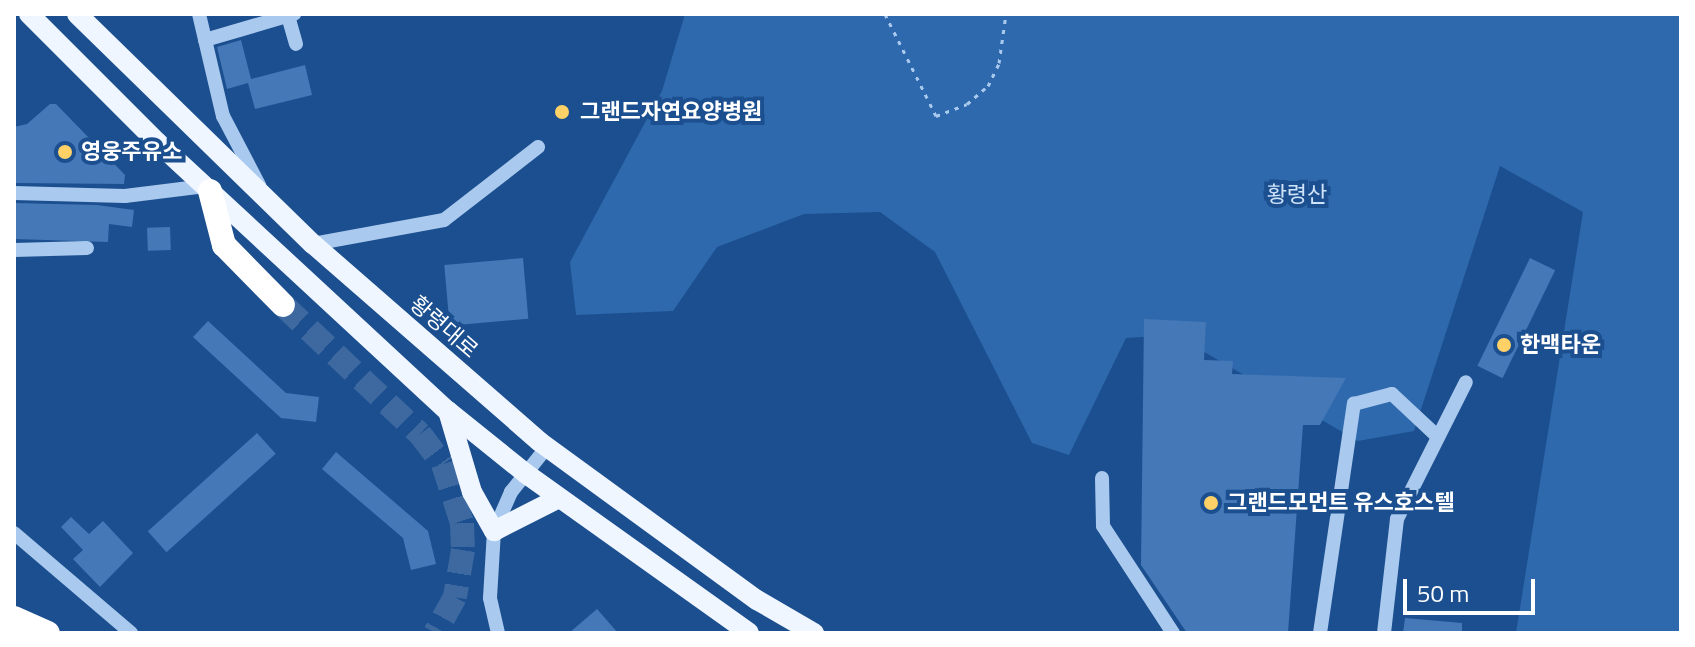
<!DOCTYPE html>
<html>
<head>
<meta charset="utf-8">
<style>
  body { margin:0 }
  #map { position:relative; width:1695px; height:647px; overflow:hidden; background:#1b4f8f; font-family:"Titillium Web","Noto Sans KR",sans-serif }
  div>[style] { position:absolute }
  .green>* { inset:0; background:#2e69ad }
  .building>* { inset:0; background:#4478b7; transform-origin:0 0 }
  .highway-tunnel>* { height:24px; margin-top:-12px; transform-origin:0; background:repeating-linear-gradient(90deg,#3d69a0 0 24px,transparent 0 36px) }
  .path>* { height:3px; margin-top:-1.5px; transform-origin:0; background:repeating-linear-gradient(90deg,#a9c9ee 0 4px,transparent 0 10px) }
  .minor>* { height:14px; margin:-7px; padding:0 7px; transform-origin:7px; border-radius:7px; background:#a9c9ee }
  .major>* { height:20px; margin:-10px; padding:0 10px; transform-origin:10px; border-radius:10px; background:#f0f6ff }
  .highway>* { height:24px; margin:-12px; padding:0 12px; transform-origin:12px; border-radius:12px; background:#fff }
  .dots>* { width:22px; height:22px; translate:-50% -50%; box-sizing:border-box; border:4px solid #1b4f8f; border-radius:50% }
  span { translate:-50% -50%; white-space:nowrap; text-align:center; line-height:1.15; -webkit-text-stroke:8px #1b4f8f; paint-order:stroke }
  .poi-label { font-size:22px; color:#fff; font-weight:700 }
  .left { translate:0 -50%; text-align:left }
  .park-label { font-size:22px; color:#cfe3fa }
  .street-label { font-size:22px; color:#fff }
  .frame { position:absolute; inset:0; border:16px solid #fff; pointer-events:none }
  .scale { position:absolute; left:1403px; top:579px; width:132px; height:36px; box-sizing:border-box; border:4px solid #fff; border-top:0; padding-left:10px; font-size:24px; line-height:28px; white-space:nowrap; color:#fff; -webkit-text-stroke:6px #1b4f8f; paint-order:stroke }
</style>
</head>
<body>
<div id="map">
  <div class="green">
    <div style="clip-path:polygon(685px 14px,1681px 14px,1681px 633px,1516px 633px,1583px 212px,1500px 166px,1414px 431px,1358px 441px,1175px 335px,1126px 338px,1069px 455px,1032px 443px,935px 252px,880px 212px,804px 214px,717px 247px,673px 311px,576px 315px,570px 262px,662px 91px)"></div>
  </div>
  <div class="building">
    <div style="clip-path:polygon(241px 40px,251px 79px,305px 65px,312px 95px,255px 109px,248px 83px,227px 89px,217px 47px)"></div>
    <div style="clip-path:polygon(50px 104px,56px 104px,125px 175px,124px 184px,14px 183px,14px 127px,27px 124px)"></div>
    <div style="clip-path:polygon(14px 203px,97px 205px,134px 210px,132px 227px,109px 224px,108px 242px,14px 239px)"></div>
    <div style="left:170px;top:227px;width:23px;height:23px;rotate:88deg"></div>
    <div style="left:523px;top:258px;width:61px;height:79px;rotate:85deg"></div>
    <div style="left:1530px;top:258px;width:28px;height:120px;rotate:26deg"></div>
    <div style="clip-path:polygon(1144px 319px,1206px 322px,1204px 360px,1233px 361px,1232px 374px,1346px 378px,1320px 425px,1303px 425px,1288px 633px,1187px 633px,1141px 565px)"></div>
    <div style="clip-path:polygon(208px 321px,286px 393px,319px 397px,316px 422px,281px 418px,193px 337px)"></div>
    <div style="left:257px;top:433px;width:28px;height:147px;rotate:48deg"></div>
    <div style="clip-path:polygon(336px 452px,428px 531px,436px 564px,411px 570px,403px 538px,322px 469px)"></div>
    <div style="clip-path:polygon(71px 517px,89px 534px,103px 521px,133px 553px,100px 587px,73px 559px,83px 550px,61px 527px)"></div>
    <div style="clip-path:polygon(597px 609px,618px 633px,569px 633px)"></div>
    <div style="clip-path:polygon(1405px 618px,1462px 623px,1462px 633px,1403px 633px)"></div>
  </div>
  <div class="highway-tunnel">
    <div style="left:283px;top:305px;width:188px;rotate:43.3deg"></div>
    <div style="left:420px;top:434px;width:38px;rotate:53deg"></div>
    <div style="left:443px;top:464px;width:62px;rotate:72.1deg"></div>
    <div style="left:462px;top:523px;width:27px;rotate:88deg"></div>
    <div style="left:463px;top:550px;width:48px;rotate:99.7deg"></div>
    <div style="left:455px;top:597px;width:41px;rotate:119.1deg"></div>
  </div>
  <div class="path">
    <div style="left:885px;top:14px;width:114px;rotate:63.4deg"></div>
    <div style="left:936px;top:116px;width:33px;rotate:-21deg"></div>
    <div style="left:967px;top:104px;width:28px;rotate:-41deg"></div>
    <div style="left:988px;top:86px;width:25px;rotate:-64deg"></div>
    <div style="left:999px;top:63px;width:49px;rotate:-81.9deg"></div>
  </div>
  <div class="minor">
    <div style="left:199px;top:14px;width:105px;rotate:76.8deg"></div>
    <div style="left:223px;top:116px;width:78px;rotate:62.4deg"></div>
    <div style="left:288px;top:16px;width:29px;rotate:74deg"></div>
    <div style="left:205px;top:40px;width:93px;rotate:-16.3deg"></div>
    <div style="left:14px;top:193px;width:111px;rotate:1.5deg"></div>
    <div style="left:125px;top:196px;width:81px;rotate:-7.1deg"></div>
    <div style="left:313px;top:244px;width:133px;rotate:-10.4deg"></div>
    <div style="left:444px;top:220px;width:119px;rotate:-37.8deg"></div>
    <div style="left:14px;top:250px;width:73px;rotate:-1.6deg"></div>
    <div style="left:1102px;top:478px;width:48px;rotate:88.8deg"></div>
    <div style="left:1103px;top:526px;width:128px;rotate:56.8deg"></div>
    <div style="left:14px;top:533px;width:154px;rotate:40.5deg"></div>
    <div style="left:498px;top:633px;width:36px;rotate:-103deg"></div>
    <div style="left:490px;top:598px;width:67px;rotate:-86.6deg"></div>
    <div style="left:494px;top:531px;width:43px;rotate:-66.4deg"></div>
    <div style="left:511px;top:492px;width:58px;rotate:-51.3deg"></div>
    <div style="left:1320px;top:633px;width:232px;rotate:-81.6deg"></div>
    <div style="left:1354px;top:404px;width:39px;rotate:-15deg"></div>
    <div style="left:1392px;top:394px;width:62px;rotate:43deg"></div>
    <div style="left:1384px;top:633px;width:115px;rotate:-83.5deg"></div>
    <div style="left:1397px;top:519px;width:153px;rotate:-63.3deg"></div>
  </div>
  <div class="major">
    <div style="left:29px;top:14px;width:181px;rotate:45deg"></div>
    <div style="left:157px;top:142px;width:396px;rotate:42.8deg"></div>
    <div style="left:448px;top:411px;width:99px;rotate:38.8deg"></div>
    <div style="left:525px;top:473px;width:275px;rotate:35.5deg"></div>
    <div style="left:77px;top:14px;width:330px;rotate:44.3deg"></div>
    <div style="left:313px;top:244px;width:301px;rotate:41.1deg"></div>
    <div style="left:540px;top:442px;width:268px;rotate:36.1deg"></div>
    <div style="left:757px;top:600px;width:66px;rotate:30.1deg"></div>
    <div style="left:448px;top:411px;width:84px;rotate:73.5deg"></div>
    <div style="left:472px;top:492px;width:45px;rotate:60.6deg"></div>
    <div style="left:494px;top:531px;width:73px;rotate:-26.9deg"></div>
  </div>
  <div class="highway">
    <div style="left:210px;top:191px;width:56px;rotate:75.5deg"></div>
    <div style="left:224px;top:245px;width:84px;rotate:45.5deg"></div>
    <div style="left:14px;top:618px;width:37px;rotate:24deg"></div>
  </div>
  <div class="dots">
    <div style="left:562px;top:112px;background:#ffd166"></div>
    <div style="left:65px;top:152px;background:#ffd166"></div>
    <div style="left:1504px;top:345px;background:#ffd166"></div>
    <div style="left:1211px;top:503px;background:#ffd166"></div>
  </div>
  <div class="poi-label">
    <span class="left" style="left:580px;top:112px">그랜드자연요양병원</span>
    <span class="left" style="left:81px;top:152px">영웅주유소</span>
    <span class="left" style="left:1520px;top:345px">한맥타운</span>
    <span class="left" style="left:1227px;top:503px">그랜드모먼트 유스호스텔</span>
  </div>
  <div class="park-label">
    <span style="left:1297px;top:195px">황령산</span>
  </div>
  <div class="street-label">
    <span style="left:444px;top:327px;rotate:41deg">황령대로</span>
  </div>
  <div class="frame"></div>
  <div class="scale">50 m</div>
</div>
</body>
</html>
